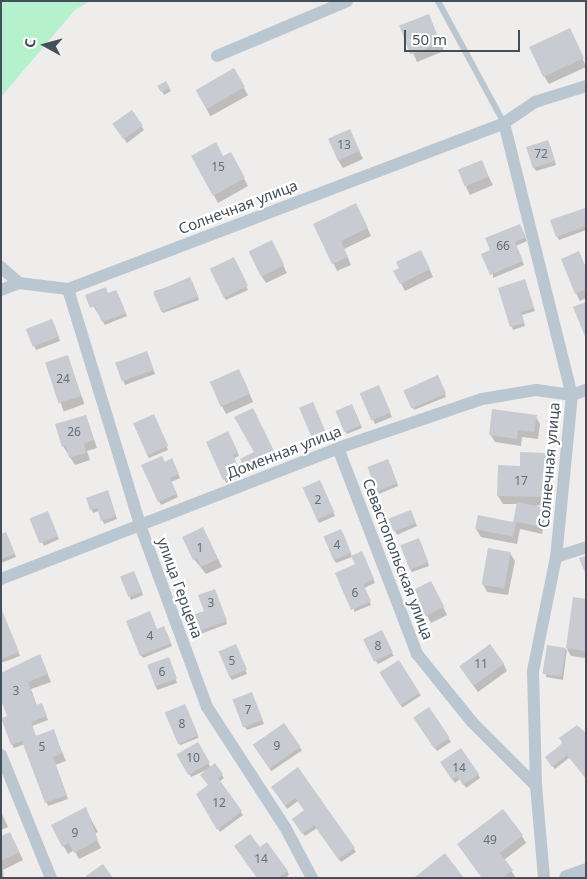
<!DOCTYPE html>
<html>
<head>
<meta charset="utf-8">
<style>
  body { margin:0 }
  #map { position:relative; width:587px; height:879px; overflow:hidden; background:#efecec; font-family:"Noto Sans",sans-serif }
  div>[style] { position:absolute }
  .green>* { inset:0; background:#b5f1cc }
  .shadow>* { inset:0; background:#0003; transform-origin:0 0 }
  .building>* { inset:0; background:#c8cbd1; transform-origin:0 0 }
  .service>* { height:6px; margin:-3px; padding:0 3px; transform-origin:3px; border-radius:3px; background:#bbc7d0 }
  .minor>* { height:12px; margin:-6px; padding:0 6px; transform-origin:6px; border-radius:6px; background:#bbc7d0 }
  .tertiary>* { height:16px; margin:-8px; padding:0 8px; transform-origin:8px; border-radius:8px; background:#bbc7d0 }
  span { translate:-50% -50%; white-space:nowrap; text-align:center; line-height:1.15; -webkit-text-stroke:4.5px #fff; paint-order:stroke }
  .number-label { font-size:12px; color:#646f78 }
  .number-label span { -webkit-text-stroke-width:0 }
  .street-label { font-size:15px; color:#43505b }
  .frame { position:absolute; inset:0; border:2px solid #43505b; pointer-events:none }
  .north { position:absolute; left:20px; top:20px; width:50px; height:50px; -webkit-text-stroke:4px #fff; paint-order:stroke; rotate:277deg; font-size:14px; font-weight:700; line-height:20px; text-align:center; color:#43505b }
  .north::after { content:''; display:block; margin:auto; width:18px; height:22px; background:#43505b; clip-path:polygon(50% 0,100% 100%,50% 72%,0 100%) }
  .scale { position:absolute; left:404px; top:30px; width:116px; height:22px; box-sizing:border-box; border:2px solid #43505b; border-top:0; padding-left:6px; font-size:15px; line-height:18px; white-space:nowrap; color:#43505b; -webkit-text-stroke:4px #fff; paint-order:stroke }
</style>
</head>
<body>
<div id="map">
  <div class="green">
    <div style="clip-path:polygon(1px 1px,90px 1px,75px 10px,1px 97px)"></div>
  </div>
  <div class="shadow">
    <div style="clip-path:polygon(432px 23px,444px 51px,417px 62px,401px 26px)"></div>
    <div style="clip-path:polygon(574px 37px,586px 67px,549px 84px,544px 76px)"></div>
    <div style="left:234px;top:70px;width:29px;height:43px;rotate:61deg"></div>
    <div style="clip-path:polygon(166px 83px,171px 91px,164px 95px,159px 86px)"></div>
    <div style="clip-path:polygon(132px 112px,144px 130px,127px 143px,116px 128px)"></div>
    <div style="clip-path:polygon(350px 131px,363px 159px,343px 168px,338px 160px)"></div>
    <div style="clip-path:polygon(550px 145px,556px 165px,536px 171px,534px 168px)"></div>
    <div style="clip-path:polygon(230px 153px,248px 186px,218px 203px,193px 157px,223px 157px)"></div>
    <div style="clip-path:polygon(481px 162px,493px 185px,470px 195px,466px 187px)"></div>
    <div style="clip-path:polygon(585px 210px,586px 230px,559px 240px,557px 236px)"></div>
    <div style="clip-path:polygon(360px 212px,371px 236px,344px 249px,351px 265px,337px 271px,315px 224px)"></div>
    <div style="clip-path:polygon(522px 229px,527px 241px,516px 246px,524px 265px,493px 278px,492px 250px)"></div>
    <div style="clip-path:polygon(275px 249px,287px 273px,266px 283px,261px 275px)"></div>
    <div style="clip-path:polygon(425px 259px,433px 277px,405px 291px,401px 283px)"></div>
    <div style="clip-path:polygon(236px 262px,248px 290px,226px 300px,224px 297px)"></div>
    <div style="clip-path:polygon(586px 268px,586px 298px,580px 301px,576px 293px)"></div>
    <div style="clip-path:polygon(525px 280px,535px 311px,522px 315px,525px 326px,513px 330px,499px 289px)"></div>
    <div style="clip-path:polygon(192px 281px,199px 300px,163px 313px,154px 291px)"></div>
    <div style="clip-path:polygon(118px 294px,127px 316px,105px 325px,87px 296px)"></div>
    <div style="clip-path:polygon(54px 324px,60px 341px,36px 350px,28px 330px)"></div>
    <div style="left:67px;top:356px;width:51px;height:22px;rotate:70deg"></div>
    <div style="clip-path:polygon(148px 356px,155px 374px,125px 385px,116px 364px)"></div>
    <div style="clip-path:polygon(243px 378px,253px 402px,226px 414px,222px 406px)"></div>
    <div style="clip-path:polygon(439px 379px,446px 397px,414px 410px,405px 390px)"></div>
    <div style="clip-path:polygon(380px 390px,392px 417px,375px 424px,362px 393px)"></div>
    <div style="clip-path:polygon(314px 407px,329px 441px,317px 447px,315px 443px)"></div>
    <div style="clip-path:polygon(354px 409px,362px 428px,347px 434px,345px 431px)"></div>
    <div style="clip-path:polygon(252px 410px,277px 459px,249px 474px,241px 459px,255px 452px)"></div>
    <div style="clip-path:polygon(86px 416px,97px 448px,87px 451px,90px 460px,75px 465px,63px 446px)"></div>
    <div style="clip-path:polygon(536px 417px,540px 424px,538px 439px,522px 437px,521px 446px,495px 442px,490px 434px)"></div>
    <div style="clip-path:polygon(156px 419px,168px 450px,149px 458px,147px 455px)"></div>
    <div style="clip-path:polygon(230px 436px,239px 456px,234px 458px,242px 476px,226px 483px,207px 442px)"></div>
    <div style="clip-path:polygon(545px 454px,549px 461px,548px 505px,530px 506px,541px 508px,545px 515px,542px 534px,520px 529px,517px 544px,481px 537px,476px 529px,514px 523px,518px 504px,503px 504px,498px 496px,499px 466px,521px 467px)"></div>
    <div style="clip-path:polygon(173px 463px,180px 478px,171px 482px,178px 497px,161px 505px,143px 466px)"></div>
    <div style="clip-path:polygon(390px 464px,398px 486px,379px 494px,377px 490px)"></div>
    <div style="clip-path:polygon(322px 485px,335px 516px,319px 523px,317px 519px)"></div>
    <div style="clip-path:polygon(109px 495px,117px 519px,104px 524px,99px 511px,93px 513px,87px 499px)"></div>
    <div style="clip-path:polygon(412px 515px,417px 526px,397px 535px,390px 520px)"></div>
    <div style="clip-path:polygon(49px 516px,59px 539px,44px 546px,42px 542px)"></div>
    <div style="clip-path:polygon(343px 533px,352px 557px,336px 563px,334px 560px)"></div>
    <div style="clip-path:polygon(1px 535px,8px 537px,16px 557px,1px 563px)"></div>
    <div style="clip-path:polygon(207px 536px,222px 567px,206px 574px,194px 559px)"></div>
    <div style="clip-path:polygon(421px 543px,429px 566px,412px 572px,410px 569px)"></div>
    <div style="clip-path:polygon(510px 553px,515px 561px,508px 595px,487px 592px,483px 584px)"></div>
    <div style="clip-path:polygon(364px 556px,375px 583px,364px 588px,371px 605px,354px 612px,357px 565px)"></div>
    <div style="clip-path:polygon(395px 570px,403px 571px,409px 584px,403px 586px)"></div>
    <div style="clip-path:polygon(135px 575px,143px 595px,131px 600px,122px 577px)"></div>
    <div style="clip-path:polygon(435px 591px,447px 615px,431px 623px,414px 592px)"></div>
    <div style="clip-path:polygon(216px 594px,227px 624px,198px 635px,196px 632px)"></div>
    <div style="clip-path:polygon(574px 599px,586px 601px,586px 658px,571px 656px,567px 649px,563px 680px,546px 677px,548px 647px,567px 650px)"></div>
    <div style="clip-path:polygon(1px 610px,20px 656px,1px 663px)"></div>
    <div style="clip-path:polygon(157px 630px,166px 631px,172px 646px,143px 658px,141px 655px)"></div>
    <div style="left:381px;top:632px;width:27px;height:18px;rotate:62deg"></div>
    <div style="clip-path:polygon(237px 649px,247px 674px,232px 680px,230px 677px)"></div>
    <div style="clip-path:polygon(40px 655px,51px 682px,31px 689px,37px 706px,43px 708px,48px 720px,32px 726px,36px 737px,53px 731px,66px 761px,55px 765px,68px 799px,48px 806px,25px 744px,14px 748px,12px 744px,9px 717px)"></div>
    <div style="clip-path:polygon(170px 662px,177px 683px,157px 690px,148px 666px)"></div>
    <div style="left:399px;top:662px;width:40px;height:22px;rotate:57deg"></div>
    <div style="clip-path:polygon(503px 663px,507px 671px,478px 692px,465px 674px)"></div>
    <div style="clip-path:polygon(253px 697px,264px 724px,247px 730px,245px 727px)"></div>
    <div style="left:187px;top:709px;width:31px;height:20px;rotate:68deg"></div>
    <div style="clip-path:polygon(416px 721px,449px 739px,451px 742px,437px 751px)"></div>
    <div style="left:284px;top:724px;width:32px;height:37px;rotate:56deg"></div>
    <div style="clip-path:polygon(576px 726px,570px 757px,555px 769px,548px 760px)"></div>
    <div style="clip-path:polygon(198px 744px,211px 768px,215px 765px,222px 775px,224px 778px,219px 782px,243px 815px,220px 832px,197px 795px,209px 786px,211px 768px,191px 777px,178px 755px)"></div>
    <div style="clip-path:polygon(442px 763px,478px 774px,480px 778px,466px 788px,460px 779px,455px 783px)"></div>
    <div style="clip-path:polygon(298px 769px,356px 852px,341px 862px,317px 828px,305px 836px,295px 823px,305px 811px,298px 801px,287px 809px,275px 790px)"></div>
    <div style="clip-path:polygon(85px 808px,98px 832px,94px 834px,101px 848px,79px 859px,74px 850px,68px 854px,52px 825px)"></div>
    <div style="clip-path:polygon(1px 812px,8px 827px,1px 830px)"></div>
    <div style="clip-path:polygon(522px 836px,526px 843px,504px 860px,516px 878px,482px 878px,458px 844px)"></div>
    <div style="clip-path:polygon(1px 837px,14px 841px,23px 860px,3px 870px,4px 878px,1px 878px)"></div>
    <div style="clip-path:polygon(287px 871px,289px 875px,285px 878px,258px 878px)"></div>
  </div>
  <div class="building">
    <div style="left:429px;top:14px;width:31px;height:32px;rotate:69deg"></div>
    <div style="left:570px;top:28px;width:33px;height:45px;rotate:65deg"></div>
    <div style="left:234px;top:68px;width:22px;height:44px;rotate:60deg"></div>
    <div style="clip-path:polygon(166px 81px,170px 88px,161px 92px,157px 86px)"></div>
    <div style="left:132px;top:110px;width:19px;height:24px;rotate:55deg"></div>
    <div style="left:350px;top:129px;width:24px;height:24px;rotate:66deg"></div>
    <div style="left:548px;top:140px;width:22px;height:23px;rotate:72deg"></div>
    <div style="clip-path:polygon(216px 142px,223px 156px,231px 152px,245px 178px,213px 196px,191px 156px)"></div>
    <div style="left:482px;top:160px;width:18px;height:26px;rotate:68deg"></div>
    <div style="clip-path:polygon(356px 203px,368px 228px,341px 241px,348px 257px,332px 264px,313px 224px)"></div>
    <div style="clip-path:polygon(585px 208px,586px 226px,556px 237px,550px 220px)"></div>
    <div style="clip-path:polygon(520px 224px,526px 237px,515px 242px,523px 261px,490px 275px,481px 254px,490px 250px,485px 238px)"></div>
    <div style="left:272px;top:240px;width:28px;height:26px;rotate:64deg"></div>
    <div style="clip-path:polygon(421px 250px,430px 269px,400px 284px,393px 271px,399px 268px,396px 262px)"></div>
    <div style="clip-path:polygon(579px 251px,586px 268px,586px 289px,575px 294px,561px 259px)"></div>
    <div style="left:234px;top:257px;width:32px;height:27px;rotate:64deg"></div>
    <div style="left:190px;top:277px;width:21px;height:40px;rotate:67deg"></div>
    <div style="clip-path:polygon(525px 279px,534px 308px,521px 312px,524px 323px,510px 327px,498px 288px)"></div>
    <div style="clip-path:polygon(106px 287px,108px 293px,116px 290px,126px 313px,102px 322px,95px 306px,90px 308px,85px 295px)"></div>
    <div style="clip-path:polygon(586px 302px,586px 339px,573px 307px)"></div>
    <div style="left:52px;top:319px;width:19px;height:28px;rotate:69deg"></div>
    <div style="left:147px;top:351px;width:20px;height:34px;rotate:70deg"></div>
    <div style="left:68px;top:355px;width:43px;height:24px;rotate:72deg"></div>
    <div style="left:239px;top:369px;width:27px;height:32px;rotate:66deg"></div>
    <div style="left:438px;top:375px;width:20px;height:38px;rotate:66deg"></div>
    <div style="left:379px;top:385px;width:30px;height:21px;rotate:67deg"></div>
    <div style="left:313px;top:402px;width:39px;height:15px;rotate:67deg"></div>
    <div style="left:352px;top:404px;width:23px;height:18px;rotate:67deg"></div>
    <div style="clip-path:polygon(253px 408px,276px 455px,246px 471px,240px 459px,254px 452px,234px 417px)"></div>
    <div style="clip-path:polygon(492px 409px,537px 415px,534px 432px,518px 430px,517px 439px,489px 435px)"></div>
    <div style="left:154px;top:414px;width:35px;height:23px;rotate:66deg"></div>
    <div style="clip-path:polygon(86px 415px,94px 440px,84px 443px,86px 453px,69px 458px,66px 445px,62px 447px,55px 424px)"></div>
    <div style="clip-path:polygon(228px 431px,238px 452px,233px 455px,241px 472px,223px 480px,206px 442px)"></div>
    <div style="clip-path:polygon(520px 452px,545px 453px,545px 497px,497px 496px,498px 465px,520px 466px)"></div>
    <div style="clip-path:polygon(162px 456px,165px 462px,172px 458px,179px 474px,170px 478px,177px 494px,158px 502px,141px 465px)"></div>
    <div style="left:388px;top:459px;width:26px;height:22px;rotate:69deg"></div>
    <div style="left:320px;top:480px;width:35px;height:19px;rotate:66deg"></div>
    <div style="clip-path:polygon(108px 490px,116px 516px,101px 521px,97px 508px,90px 510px,86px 498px)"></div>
    <div style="clip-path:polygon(517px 502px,541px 507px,538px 526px,516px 522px,513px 537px,475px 529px,478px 515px,513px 522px)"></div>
    <div style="left:411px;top:510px;width:14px;height:24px;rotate:69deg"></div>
    <div style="left:48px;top:511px;width:27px;height:20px;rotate:68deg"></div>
    <div style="clip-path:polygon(203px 527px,218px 559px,201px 567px,197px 558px,193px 560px,182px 537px)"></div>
    <div style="left:341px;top:529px;width:26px;height:19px;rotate:67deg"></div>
    <div style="clip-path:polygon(6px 532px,15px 554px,1px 559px,1px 534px)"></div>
    <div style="left:419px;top:538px;width:26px;height:20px;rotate:69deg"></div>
    <div style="left:488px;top:548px;width:23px;height:37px;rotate:10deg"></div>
    <div style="clip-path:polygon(362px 551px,374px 579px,363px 584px,371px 601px,351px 610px,335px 573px,355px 564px,351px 556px)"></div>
    <div style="clip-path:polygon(586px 556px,586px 575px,579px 558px)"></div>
    <div style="left:402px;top:566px;width:15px;height:9px;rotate:67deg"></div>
    <div style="left:134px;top:571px;width:22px;height:15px;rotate:68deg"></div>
    <div style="left:431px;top:581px;width:29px;height:21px;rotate:63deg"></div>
    <div style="clip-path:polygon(215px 589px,227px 621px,195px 632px,189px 616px,204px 611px,198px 595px)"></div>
    <div style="clip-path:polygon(573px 597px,586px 599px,586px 651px,566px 648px)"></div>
    <div style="clip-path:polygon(1px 608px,19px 652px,1px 659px)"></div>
    <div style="clip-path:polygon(150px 611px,157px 629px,164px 626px,171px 643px,140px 656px,126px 621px)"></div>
    <div style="left:382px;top:630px;width:25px;height:21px;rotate:64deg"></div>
    <div style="left:236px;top:644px;width:28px;height:19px;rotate:67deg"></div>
    <div style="left:490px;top:644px;width:24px;height:38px;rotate:54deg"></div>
    <div style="left:547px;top:645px;width:19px;height:29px;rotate:9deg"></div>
    <div style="clip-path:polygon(40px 654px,48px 674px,28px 682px,36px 705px,42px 703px,47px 716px,31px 722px,36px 736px,54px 729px,62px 753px,53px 757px,67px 795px,45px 803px,22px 741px,11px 745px,1px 718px,7px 716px,1px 700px,1px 673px)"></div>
    <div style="left:169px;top:657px;width:23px;height:23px;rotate:70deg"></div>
    <div style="left:399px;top:660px;width:39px;height:23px;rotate:58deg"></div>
    <div style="left:252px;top:692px;width:30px;height:21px;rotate:69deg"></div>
    <div style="left:185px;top:704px;width:34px;height:22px;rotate:67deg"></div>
    <div style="left:429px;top:707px;width:37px;height:19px;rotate:56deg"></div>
    <div style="left:284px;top:723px;width:29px;height:38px;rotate:55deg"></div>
    <div style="clip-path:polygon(577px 725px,586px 733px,586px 779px,567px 755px,552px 767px,545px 757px,563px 743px,559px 738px)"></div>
    <div style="left:198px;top:742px;width:24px;height:25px;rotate:60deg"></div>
    <div style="clip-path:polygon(461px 748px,479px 774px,463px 785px,457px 776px,452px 780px,440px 762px)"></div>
    <div style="clip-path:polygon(215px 763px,223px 774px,218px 778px,242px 811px,217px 830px,196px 794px,208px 785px,200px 775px)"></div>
    <div style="clip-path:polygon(298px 767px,355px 848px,338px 859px,314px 825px,302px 834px,292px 819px,304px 810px,295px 798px,285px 806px,271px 787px)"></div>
    <div style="clip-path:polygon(86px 807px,98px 840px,74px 853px,69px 843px,62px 847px,51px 825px)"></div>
    <div style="clip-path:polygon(503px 809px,523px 835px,500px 853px,513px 870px,503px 878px,482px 878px,457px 844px)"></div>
    <div style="clip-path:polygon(10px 832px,19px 852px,1px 861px,1px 836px)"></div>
    <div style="clip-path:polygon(250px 834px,260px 847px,267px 842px,288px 871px,278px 878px,257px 878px,234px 846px)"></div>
    <div style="clip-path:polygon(445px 853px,464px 878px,416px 878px,415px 877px)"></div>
    <div style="clip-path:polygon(103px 864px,113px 878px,87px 878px,86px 876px)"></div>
  </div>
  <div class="service">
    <div style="left:438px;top:1px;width:139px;rotate:61.6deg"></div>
  </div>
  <div class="minor">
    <div style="left:217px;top:56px;width:141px;rotate:-22.9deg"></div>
    <div style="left:504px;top:123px;width:280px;rotate:76deg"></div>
    <div style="left:572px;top:395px;width:163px;rotate:95.6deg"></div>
    <div style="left:556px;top:557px;width:116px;rotate:101.4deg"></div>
    <div style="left:533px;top:671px;width:115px;rotate:88.5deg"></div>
    <div style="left:1px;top:267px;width:24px;rotate:42deg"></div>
    <div style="left:68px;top:289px;width:247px;rotate:73deg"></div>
    <div style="left:140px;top:525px;width:194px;rotate:69.8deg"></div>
    <div style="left:207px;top:707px;width:143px;rotate:57deg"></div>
    <div style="left:285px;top:827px;width:58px;rotate:62.1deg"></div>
    <div style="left:1px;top:290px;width:19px;rotate:-21deg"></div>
    <div style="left:19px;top:283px;width:49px;rotate:7deg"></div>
    <div style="left:68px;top:289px;width:467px;rotate:-20.8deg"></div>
    <div style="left:504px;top:123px;width:37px;rotate:-34deg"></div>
    <div style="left:535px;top:102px;width:53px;rotate:-17.4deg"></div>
    <div style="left:338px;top:448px;width:221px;rotate:69deg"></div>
    <div style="left:417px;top:654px;width:87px;rotate:51deg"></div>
    <div style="left:472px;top:722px;width:91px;rotate:45deg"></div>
    <div style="left:536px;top:786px;width:92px;rotate:85deg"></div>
    <div style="left:556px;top:557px;width:32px;rotate:-18deg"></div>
    <div style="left:1px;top:579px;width:362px;rotate:-21.2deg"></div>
    <div style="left:338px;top:448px;width:152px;rotate:-18.8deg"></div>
    <div style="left:482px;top:399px;width:55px;rotate:-9.5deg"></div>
    <div style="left:536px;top:390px;width:36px;rotate:8deg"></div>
    <div style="left:572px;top:395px;width:15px;rotate:-20deg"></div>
    <div style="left:1px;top:755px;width:133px;rotate:67.9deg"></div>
  </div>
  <div class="tertiary">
    <div style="left:567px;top:878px;width:20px;rotate:-20deg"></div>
  </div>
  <div class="number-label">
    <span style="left:344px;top:145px">13</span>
    <span style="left:541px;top:154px">72</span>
    <span style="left:218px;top:167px">15</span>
    <span style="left:503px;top:246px">66</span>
    <span style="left:63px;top:379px">24</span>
    <span style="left:74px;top:432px">26</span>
    <span style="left:521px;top:481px">17</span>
    <span style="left:318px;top:500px">2</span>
    <span style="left:337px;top:545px">4</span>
    <span style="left:200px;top:548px">1</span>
    <span style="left:355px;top:593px">6</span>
    <span style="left:211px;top:603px">3</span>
    <span style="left:150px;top:636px">4</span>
    <span style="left:378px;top:646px">8</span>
    <span style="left:232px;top:661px">5</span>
    <span style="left:481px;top:664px">11</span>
    <span style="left:162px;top:672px">6</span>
    <span style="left:16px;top:691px">3</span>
    <span style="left:248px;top:710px">7</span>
    <span style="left:182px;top:724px">8</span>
    <span style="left:277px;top:746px">9</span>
    <span style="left:42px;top:747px">5</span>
    <span style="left:193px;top:758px">10</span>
    <span style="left:459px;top:768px">14</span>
    <span style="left:219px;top:803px">12</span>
    <span style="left:75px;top:833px">9</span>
    <span style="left:490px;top:840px">49</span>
    <span style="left:261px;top:859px">14</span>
  </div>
  <div class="street-label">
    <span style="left:238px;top:207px;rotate:-21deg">Солнечная улица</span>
    <span style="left:284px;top:452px;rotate:-21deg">Доменная улица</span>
    <span style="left:549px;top:465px;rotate:-85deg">Солнечная улица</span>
    <span style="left:398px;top:559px;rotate:69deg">Севастопольская улица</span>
    <span style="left:180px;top:588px;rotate:70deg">улица Герцена</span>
  </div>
  <div class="frame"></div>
  <div class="north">С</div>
  <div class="scale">50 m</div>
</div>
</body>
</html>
